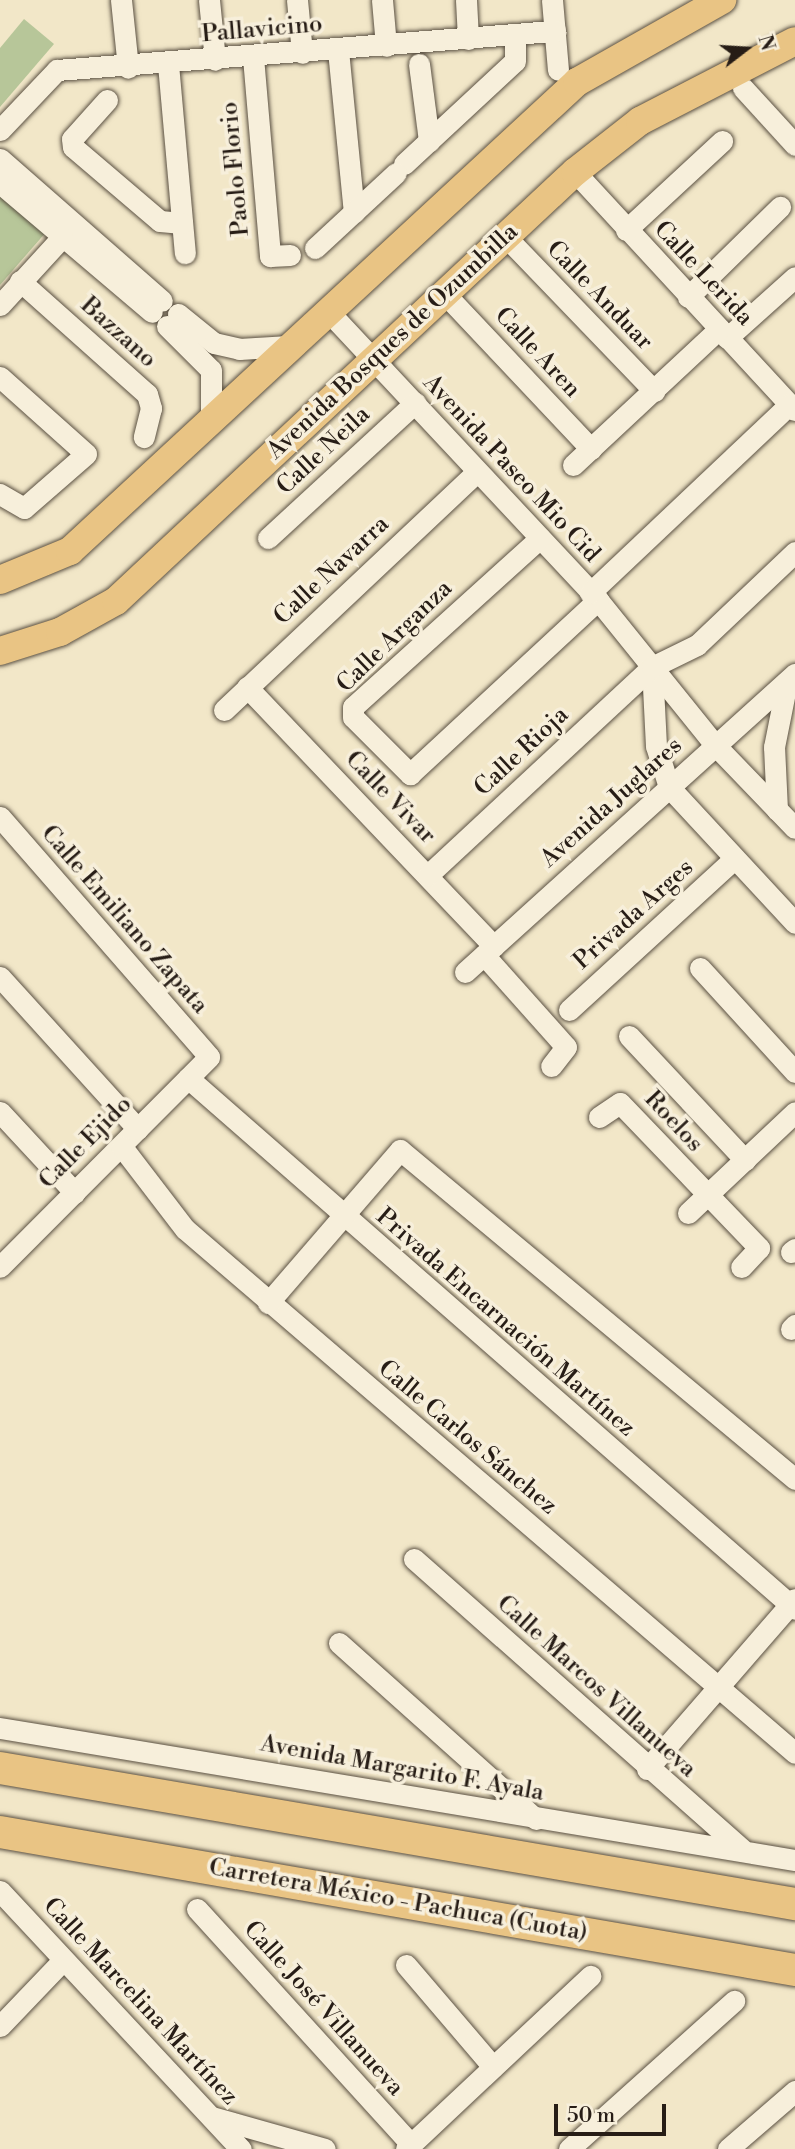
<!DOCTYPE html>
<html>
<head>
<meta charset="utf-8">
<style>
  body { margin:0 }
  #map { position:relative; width:795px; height:2149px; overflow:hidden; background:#f2e7c8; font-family:"Libre Bodoni",serif }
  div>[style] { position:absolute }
  .green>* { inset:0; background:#b7c699 }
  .roads { filter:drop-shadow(0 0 2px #5a5042) drop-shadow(0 0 2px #5a5042) }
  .minor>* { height:21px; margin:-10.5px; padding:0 10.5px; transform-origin:10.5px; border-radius:10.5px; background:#f7efdb }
  .major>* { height:28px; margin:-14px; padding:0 14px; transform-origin:14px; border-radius:14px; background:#e9c484 }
  .highway>* { height:32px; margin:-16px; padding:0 16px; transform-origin:16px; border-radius:16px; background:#e9c484 }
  span { translate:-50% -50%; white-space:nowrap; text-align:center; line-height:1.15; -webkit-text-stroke:7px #f7efdb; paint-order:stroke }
  .street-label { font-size:24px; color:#271d16 }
  .north { position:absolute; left:711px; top:14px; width:70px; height:70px; -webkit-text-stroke:5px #f7efdb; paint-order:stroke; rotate:73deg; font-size:19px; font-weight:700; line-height:28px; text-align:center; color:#271d16 }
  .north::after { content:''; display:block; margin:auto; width:24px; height:32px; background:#271d16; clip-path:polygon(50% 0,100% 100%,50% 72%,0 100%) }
  .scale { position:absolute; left:554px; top:2104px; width:112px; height:32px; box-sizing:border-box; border:4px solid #271d16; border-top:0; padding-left:9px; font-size:21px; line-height:24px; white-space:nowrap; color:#271d16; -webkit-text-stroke:5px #f7efdb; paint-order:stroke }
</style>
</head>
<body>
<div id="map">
  <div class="green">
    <div style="clip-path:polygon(24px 19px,54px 44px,0 107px,0 48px)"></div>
    <div style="clip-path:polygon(0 190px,47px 231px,0 285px)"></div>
  </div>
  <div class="roads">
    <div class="minor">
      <div style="left:121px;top:0;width:68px;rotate:84.1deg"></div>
      <div style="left:209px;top:0;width:60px;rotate:84.3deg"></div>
      <div style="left:297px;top:0;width:53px;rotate:84.6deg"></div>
      <div style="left:382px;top:0;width:46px;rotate:85deg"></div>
      <div style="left:466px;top:0;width:39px;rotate:87deg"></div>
      <div style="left:552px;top:0;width:70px;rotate:85.1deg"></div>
      <div style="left:338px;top:50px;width:163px;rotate:84.4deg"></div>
      <div style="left:253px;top:57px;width:200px;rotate:85.1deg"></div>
      <div style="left:270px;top:256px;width:20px;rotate:-3deg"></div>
      <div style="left:168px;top:64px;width:190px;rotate:84.9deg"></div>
      <div style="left:419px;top:64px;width:78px;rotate:82.6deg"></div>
      <div style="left:743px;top:88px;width:77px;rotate:47.6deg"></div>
      <div style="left:107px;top:100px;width:52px;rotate:131.9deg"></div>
      <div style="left:72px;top:139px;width:8px;rotate:83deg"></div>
      <div style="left:73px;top:147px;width:114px;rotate:40.4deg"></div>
      <div style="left:160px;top:221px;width:22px;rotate:5deg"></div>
      <div style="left:0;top:130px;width:83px;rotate:-46.5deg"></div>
      <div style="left:57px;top:70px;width:500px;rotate:-4.5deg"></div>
      <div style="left:0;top:159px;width:215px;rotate:41.2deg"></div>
      <div style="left:404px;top:164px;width:151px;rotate:-42.9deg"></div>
      <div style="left:515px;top:61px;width:26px;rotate:-90deg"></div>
      <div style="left:575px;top:172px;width:324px;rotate:47.3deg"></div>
      <div style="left:0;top:183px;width:199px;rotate:40.3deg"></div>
      <div style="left:626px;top:230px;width:131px;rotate:-42.8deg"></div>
      <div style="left:506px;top:237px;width:214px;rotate:46.1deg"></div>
      <div style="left:315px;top:248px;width:110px;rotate:-42.8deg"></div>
      <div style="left:20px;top:281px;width:170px;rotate:41.7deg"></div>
      <div style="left:147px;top:394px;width:15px;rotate:74deg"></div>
      <div style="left:151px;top:408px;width:30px;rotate:104deg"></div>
      <div style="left:445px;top:294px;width:213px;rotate:46.7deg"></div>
      <div style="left:688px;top:297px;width:129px;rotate:-44.4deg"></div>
      <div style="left:0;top:305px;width:92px;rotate:-47.6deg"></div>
      <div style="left:327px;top:310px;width:397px;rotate:46.9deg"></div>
      <div style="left:598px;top:600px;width:186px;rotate:51.1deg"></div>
      <div style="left:715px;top:745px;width:115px;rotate:46.1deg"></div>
      <div style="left:178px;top:314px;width:46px;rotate:38.9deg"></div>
      <div style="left:214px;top:343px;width:26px;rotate:13deg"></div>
      <div style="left:239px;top:349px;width:50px;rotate:-3.4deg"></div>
      <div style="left:167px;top:326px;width:62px;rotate:45deg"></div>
      <div style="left:211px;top:370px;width:50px;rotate:90deg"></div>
      <div style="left:727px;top:338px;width:91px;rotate:-41.9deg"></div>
      <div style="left:0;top:377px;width:115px;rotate:41.8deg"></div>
      <div style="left:86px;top:454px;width:82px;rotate:138.9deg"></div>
      <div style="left:24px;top:508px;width:28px;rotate:-150deg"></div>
      <div style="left:573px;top:465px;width:200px;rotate:-43deg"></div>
      <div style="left:268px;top:538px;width:200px;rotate:-42.6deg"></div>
      <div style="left:540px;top:538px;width:252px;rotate:137.9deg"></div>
      <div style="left:353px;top:707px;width:10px;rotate:90deg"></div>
      <div style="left:353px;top:717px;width:81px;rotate:45deg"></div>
      <div style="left:410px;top:774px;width:256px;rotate:-42.8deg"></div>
      <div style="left:590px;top:593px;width:275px;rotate:-43.4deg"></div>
      <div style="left:652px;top:667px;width:79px;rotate:87.1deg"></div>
      <div style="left:656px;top:746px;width:43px;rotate:72.4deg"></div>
      <div style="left:669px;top:787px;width:185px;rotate:47.2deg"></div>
      <div style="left:247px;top:687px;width:358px;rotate:46.4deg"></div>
      <div style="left:224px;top:710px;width:347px;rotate:-43.3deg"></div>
      <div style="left:777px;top:810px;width:63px;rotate:-92.7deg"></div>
      <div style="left:774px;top:747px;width:66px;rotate:-78.7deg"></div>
      <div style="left:0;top:817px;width:318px;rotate:48.9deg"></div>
      <div style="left:209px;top:1057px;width:296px;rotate:134.9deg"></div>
      <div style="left:428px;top:875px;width:306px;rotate:-42.9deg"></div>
      <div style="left:652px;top:667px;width:50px;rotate:-26.1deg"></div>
      <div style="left:697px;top:645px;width:135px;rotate:-43.5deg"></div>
      <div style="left:484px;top:955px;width:123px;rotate:48.3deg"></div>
      <div style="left:566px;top:1047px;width:24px;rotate:128deg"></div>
      <div style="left:700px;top:968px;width:141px;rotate:47.6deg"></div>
      <div style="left:465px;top:972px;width:445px;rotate:-42.1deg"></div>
      <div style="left:0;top:977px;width:205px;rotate:47.8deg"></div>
      <div style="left:569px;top:1010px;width:224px;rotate:-42.5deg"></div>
      <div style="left:629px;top:1036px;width:170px;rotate:46.9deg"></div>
      <div style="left:188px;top:1078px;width:806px;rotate:41.18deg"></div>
      <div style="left:0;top:1112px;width:110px;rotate:47.2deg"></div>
      <div style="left:599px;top:1117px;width:25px;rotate:-34deg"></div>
      <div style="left:620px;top:1103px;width:201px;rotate:46.2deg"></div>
      <div style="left:759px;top:1248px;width:26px;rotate:133deg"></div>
      <div style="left:122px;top:1147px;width:103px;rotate:52.5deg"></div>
      <div style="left:185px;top:1229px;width:804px;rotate:40.66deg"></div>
      <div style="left:688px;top:1213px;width:147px;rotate:-43.3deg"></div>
      <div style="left:791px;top:1252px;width:5px;rotate:-37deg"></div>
      <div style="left:268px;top:1303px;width:202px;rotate:-49.2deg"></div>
      <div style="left:400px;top:1150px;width:514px;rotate:39.79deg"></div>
      <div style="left:791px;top:1329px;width:6px;rotate:-45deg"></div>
      <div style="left:414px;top:1559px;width:439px;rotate:41.5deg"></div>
      <div style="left:339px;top:1643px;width:264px;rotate:41.8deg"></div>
      <div style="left:0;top:1728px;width:806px;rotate:9.43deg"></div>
      <div style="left:647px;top:1769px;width:225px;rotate:-49deg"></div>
      <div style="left:0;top:1891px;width:353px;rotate:47deg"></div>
      <div style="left:197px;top:1909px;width:318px;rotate:47.7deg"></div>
      <div style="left:406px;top:1965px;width:134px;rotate:49.5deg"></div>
      <div style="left:0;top:2026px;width:91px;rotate:-46.3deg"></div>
      <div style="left:212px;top:2117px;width:117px;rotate:15.8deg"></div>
      <div style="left:406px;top:2149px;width:253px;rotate:-43.2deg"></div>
      <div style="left:569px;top:2149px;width:222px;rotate:-41.9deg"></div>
      <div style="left:728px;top:2149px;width:89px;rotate:-40.9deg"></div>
    </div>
    <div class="major">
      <div style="left:0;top:580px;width:76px;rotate:-22.5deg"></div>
      <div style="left:70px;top:551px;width:691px;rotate:-42.77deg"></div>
      <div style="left:577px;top:82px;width:167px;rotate:-29.5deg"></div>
      <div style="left:0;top:651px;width:63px;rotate:-17.6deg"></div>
      <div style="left:60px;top:632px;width:64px;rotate:-29deg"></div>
      <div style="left:116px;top:601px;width:628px;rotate:-43.07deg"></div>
      <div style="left:575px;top:172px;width:83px;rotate:-38.1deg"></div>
      <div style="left:640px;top:121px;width:174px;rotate:-27.3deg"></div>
    </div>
    <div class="highway">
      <div style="left:0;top:1768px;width:807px;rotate:9.71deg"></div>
      <div style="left:0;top:1832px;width:807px;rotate:9.85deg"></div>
    </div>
  </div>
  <div class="street-label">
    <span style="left:262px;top:30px;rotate:-5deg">Pallavicino</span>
    <span style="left:236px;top:169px;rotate:-95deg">Paolo Florio</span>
    <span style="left:703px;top:274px;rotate:47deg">Calle Lerida</span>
    <span style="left:599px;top:296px;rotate:46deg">Calle Anduar</span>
    <span style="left:118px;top:333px;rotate:42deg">Bazzano</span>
    <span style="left:393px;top:342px;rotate:-43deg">Avenida Bosques de Ozumbilla</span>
    <span style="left:537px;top:353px;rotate:47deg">Calle Aren</span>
    <span style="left:324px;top:451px;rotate:-43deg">Calle Neila</span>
    <span style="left:511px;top:469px;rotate:47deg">Avenida Paseo Mio Cid</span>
    <span style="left:332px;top:571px;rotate:-43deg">Calle Navarra</span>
    <span style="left:395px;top:637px;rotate:-44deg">Calle Arganza</span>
    <span style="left:522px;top:752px;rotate:-43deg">Calle Rioja</span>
    <span style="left:390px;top:798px;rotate:46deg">Calle Vivar</span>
    <span style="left:612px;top:803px;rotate:-42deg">Avenida Juglares</span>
    <span style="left:634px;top:915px;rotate:-42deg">Privada Arges</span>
    <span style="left:124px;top:920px;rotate:49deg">Calle Emiliano Zapata</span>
    <span style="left:673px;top:1122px;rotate:47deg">Roelos</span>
    <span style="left:86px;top:1143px;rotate:-45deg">Calle Ejido</span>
    <span style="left:505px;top:1323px;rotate:41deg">Privada Encarnación Martínez</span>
    <span style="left:467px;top:1438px;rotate:40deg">Calle Carlos Sánchez</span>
    <span style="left:596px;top:1687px;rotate:42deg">Calle Marcos Villanueva</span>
    <span style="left:402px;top:1769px;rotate:10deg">Avenida Margarito F. Ayala</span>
    <span style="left:398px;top:1901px;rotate:10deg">Carretera México - Pachuca (Cuota)</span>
    <span style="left:140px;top:2002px;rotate:47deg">Calle Marcelina Martínez</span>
    <span style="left:323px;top:2009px;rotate:48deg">Calle José Villanueva</span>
  </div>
  <div class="north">N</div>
  <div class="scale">50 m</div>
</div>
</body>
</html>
